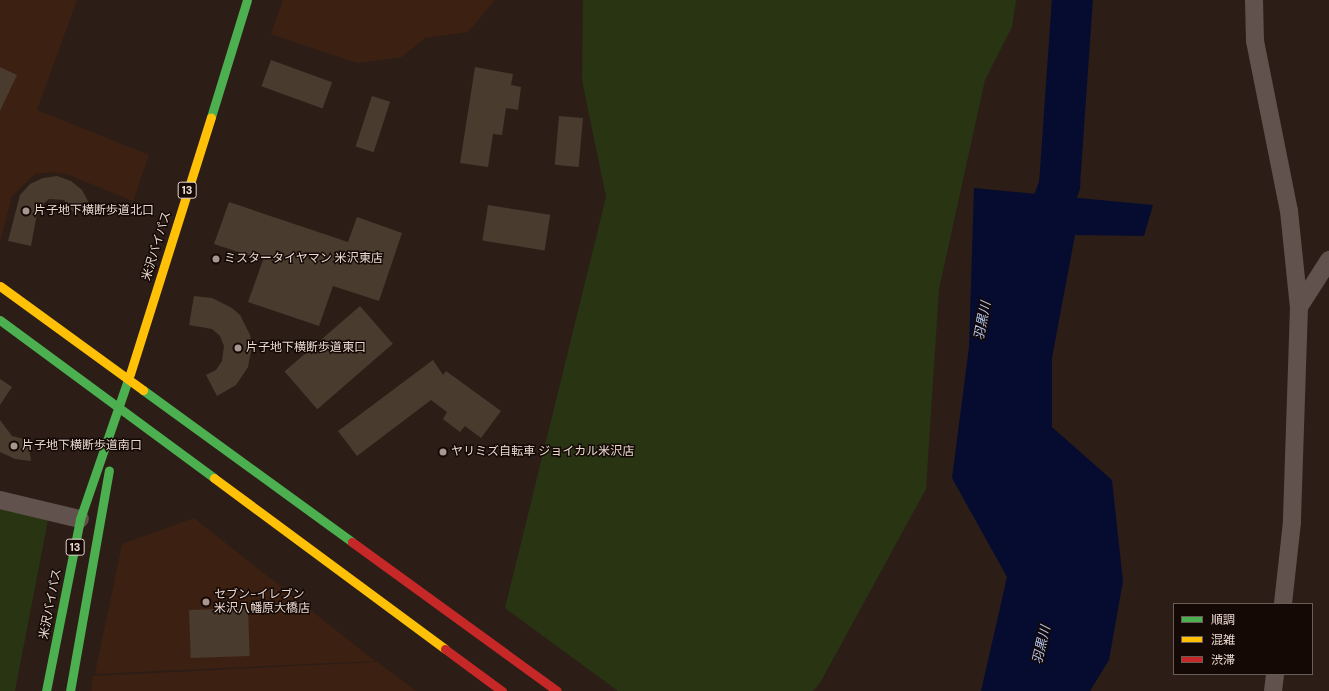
<!DOCTYPE html>
<html>
<head>
<meta charset="utf-8">
<style>
  body { margin:0 }
  #map { position:relative; width:1329px; height:691px; overflow:hidden; background:#2c1e17; font-family:"DM Sans","Noto Sans JP",sans-serif }
  div>[style] { position:absolute }
  .built>* { inset:0; background:#3c2012 }
  .green>* { inset:0; background:#283412 }
  .water>* { inset:0; background:#060c30 }
  .river>* { height:41px; margin:-20.5px; padding:0 20.5px; transform-origin:20.5px; border-radius:20.5px; background:#060c30 }
  .building>* { inset:0; background:#493b2e; transform-origin:0 0 }
  .street>* { height:18px; margin:-9px; padding:0 9px; transform-origin:9px; border-radius:9px; background:#62524e }
  .fast>* { height:9px; margin:-4.5px; padding:0 4.5px; transform-origin:4.5px; border-radius:4.5px; background:#4caf50 }
  .slow>* { height:9px; margin:-4.5px; padding:0 4.5px; transform-origin:4.5px; border-radius:4.5px; background:#ffc107 }
  .jam>* { height:9px; margin:-4.5px; padding:0 4.5px; transform-origin:4.5px; border-radius:4.5px; background:#c62828 }
  .dots>* { width:11px; height:11px; translate:-50% -50%; box-sizing:border-box; border:2px solid #140905; border-radius:50% }
  span { translate:-50% -50%; white-space:nowrap; text-align:center; line-height:1.15; -webkit-text-stroke:3px #140905; paint-order:stroke }
  .shield-label span { padding:1px 3px; background:#140905; border:1px solid; border-radius:3px; -webkit-text-stroke-width:0 }
  .shield-label { font-size:11px; color:#ead8d1; font-weight:700 }
  .poi-label { font-size:12px; color:#ead8d1 }
  .left { translate:0 -50%; text-align:left }
  .street-label { font-size:12px; color:#ead8d1 }
  .water-label { font-size:13px; color:#b0c5f1; font-style:italic }
  .legend { position:absolute; left:1173px; top:603px; width:140px; height:72px; box-sizing:border-box; background:#140905; border:1px solid #6a5c57; margin:0; padding:5px 7px; list-style:none; font-size:12px; color:#ead8d1 }
  .legend li { display:flex; align-items:center; gap:8px; height:20px }
  .legend b { width:20px; border:1px solid #6a5c57 }
</style>
</head>
<body>
<div id="map">
  <div class="built">
    <div style="clip-path:polygon(0 0,77px 0,37px 110px,149px 155px,133px 201px,69px 175px,51px 172px,35px 174px,12px 196px,0 242px)"></div>
    <div style="clip-path:polygon(283px 0,495px 0,468px 32px,425px 38px,402px 57px,357px 63px,271px 34px)"></div>
    <div style="clip-path:polygon(194px 518px,375px 661px,95px 674px,122px 544px)"></div>
    <div style="clip-path:polygon(377px 662px,416px 691px,91px 691px,93px 676px)"></div>
  </div>
  <div class="green">
    <div style="clip-path:polygon(583px 0,1016px 0,1012px 27px,985px 80px,939px 289px,926px 489px,820px 683px,813px 691px,618px 691px,505px 608px,606px 197px,582px 80px)"></div>
    <div style="clip-path:polygon(0 508px,48px 520px,15px 691px,0 691px)"></div>
  </div>
  <div class="water">
    <div style="clip-path:polygon(974px 188px,1153px 205px,1144px 236px,1075px 235px,1052px 358px,1052px 427px,1112px 480px,1123px 581px,1109px 660px,1090px 691px,981px 691px,1007px 577px,952px 478px,969px 347px)"></div>
  </div>
  <div class="river">
    <div style="left:1023px;top:240px;width:35px;rotate:-45deg"></div>
    <div style="left:1048px;top:215px;width:33px;rotate:-70deg"></div>
    <div style="left:1059px;top:184px;width:184px;rotate:-86deg"></div>
  </div>
  <div class="building">
    <div style="left:271px;top:60px;width:65px;height:28px;rotate:20deg"></div>
    <div style="clip-path:polygon(0 67px,17px 75px,0 111px)"></div>
    <div style="clip-path:polygon(475px 67px,513px 74px,511px 85px,521px 87px,518px 110px,506px 108px,502px 135px,493px 134px,488px 167px,460px 163px)"></div>
    <div style="left:372px;top:96px;width:19px;height:53px;rotate:18deg"></div>
    <div style="left:559px;top:116px;width:24px;height:49px;rotate:5deg"></div>
    <div style="clip-path:polygon(57px 176px,71px 181px,82px 190px,89px 203px,73px 212px,64px 200px,49px 199px,38px 208px,31px 246px,8px 241px,20px 195px,30px 184px,43px 178px)"></div>
    <div style="clip-path:polygon(229px 202px,348px 242px,357px 217px,402px 233px,379px 301px,333px 286px,319px 326px,248px 302px,263px 260px,214px 244px)"></div>
    <div style="left:488px;top:205px;width:63px;height:36px;rotate:9deg"></div>
    <div style="clip-path:polygon(194px 296px,212px 298px,232px 308px,240px 315px,250px 335px,252px 346px,248px 367px,236px 385px,217px 396px,206px 375px,216px 370px,222px 361px,224px 346px,220px 336px,212px 329px,189px 325px)"></div>
    <div style="left:360px;top:306px;width:50px;height:100px;rotate:49deg"></div>
    <div style="clip-path:polygon(433px 360px,443px 375px,446px 371px,501px 411px,481px 438px,465px 426px,460px 432px,443px 419px,447px 412px,431px 400px,357px 456px,338px 431px)"></div>
    <div style="clip-path:polygon(0 379px,12px 387px,0 405px)"></div>
    <div style="clip-path:polygon(0 420px,12px 436px,28px 440px,31px 461px,15px 459px,0 452px)"></div>
    <div style="left:248px;top:608px;width:48px;height:59px;rotate:88deg"></div>
  </div>
  <div class="street">
    <div style="left:1254px;top:0;width:41px;rotate:88.6deg"></div>
    <div style="left:1255px;top:41px;width:173px;rotate:78.7deg"></div>
    <div style="left:1289px;top:211px;width:97px;rotate:84.1deg"></div>
    <div style="left:1299px;top:307px;width:215px;rotate:91.9deg"></div>
    <div style="left:1292px;top:522px;width:82px;rotate:96.3deg"></div>
    <div style="left:1299px;top:307px;width:56px;rotate:-57.4deg"></div>
    <div style="left:0;top:500px;width:82px;rotate:13.4deg"></div>
    <div style="left:1273px;top:691px;width:17px;rotate:-83deg"></div>
  </div>
  <div class="fast">
    <div style="left:211px;top:117px;width:122px;rotate:-72.9deg"></div>
    <div style="left:0;top:320px;width:266px;rotate:36.4deg"></div>
    <div style="left:143px;top:390px;width:258px;rotate:36deg"></div>
    <div style="left:46px;top:691px;width:175px;rotate:-78.8deg"></div>
    <div style="left:80px;top:519px;width:153px;rotate:-71deg"></div>
    <div style="left:70px;top:691px;width:224px;rotate:-80deg"></div>
  </div>
  <div class="slow">
    <div style="left:0;top:286px;width:177px;rotate:36deg"></div>
    <div style="left:130px;top:374px;width:269px;rotate:-72.5deg"></div>
    <div style="left:214px;top:478px;width:287px;rotate:36.5deg"></div>
  </div>
  <div class="jam">
    <div style="left:352px;top:542px;width:253px;rotate:36deg"></div>
    <div style="left:445px;top:649px;width:71px;rotate:36.4deg"></div>
  </div>
  <div class="dots">
    <div style="left:26px;top:211px;background:#a89790"></div>
    <div style="left:216px;top:259px;background:#a89790"></div>
    <div style="left:238px;top:348px;background:#a89790"></div>
    <div style="left:14px;top:446px;background:#a89790"></div>
    <div style="left:443px;top:452px;background:#a89790"></div>
    <div style="left:206px;top:602px;background:#a89790"></div>
  </div>
  <div class="shield-label">
    <span style="left:187px;top:190px">13</span>
    <span style="left:75px;top:547px">13</span>
  </div>
  <div class="poi-label">
    <span class="left" style="left:34px;top:211px">片子地下横断歩道北口</span>
    <span class="left" style="left:224px;top:259px">ミスタータイヤマン 米沢東店</span>
    <span class="left" style="left:246px;top:348px">片子地下横断歩道東口</span>
    <span class="left" style="left:22px;top:446px">片子地下横断歩道南口</span>
    <span class="left" style="left:451px;top:452px">ヤリミズ自転車 ジョイカル米沢店</span>
    <span class="left" style="left:214px;top:602px">セブン-イレブン<br>米沢八幡原大橋店</span>
  </div>
  <div class="street-label">
    <span style="left:157px;top:246px;rotate:-73deg">米沢バイパス</span>
    <span style="left:51px;top:604px;rotate:-79deg">米沢バイパス</span>
  </div>
  <div class="water-label">
    <span style="left:983px;top:321px;rotate:-79deg">羽黒川</span>
    <span style="left:1042px;top:645px;rotate:-77deg">羽黒川</span>
  </div>
  <ul class="legend">
  <li><b style="height:5px;background:#4caf50"></b>順調</li>
  <li><b style="height:5px;background:#ffc107"></b>混雑</li>
  <li><b style="height:5px;background:#c62828"></b>渋滞</li>
  </ul>
</div>
</body>
</html>
